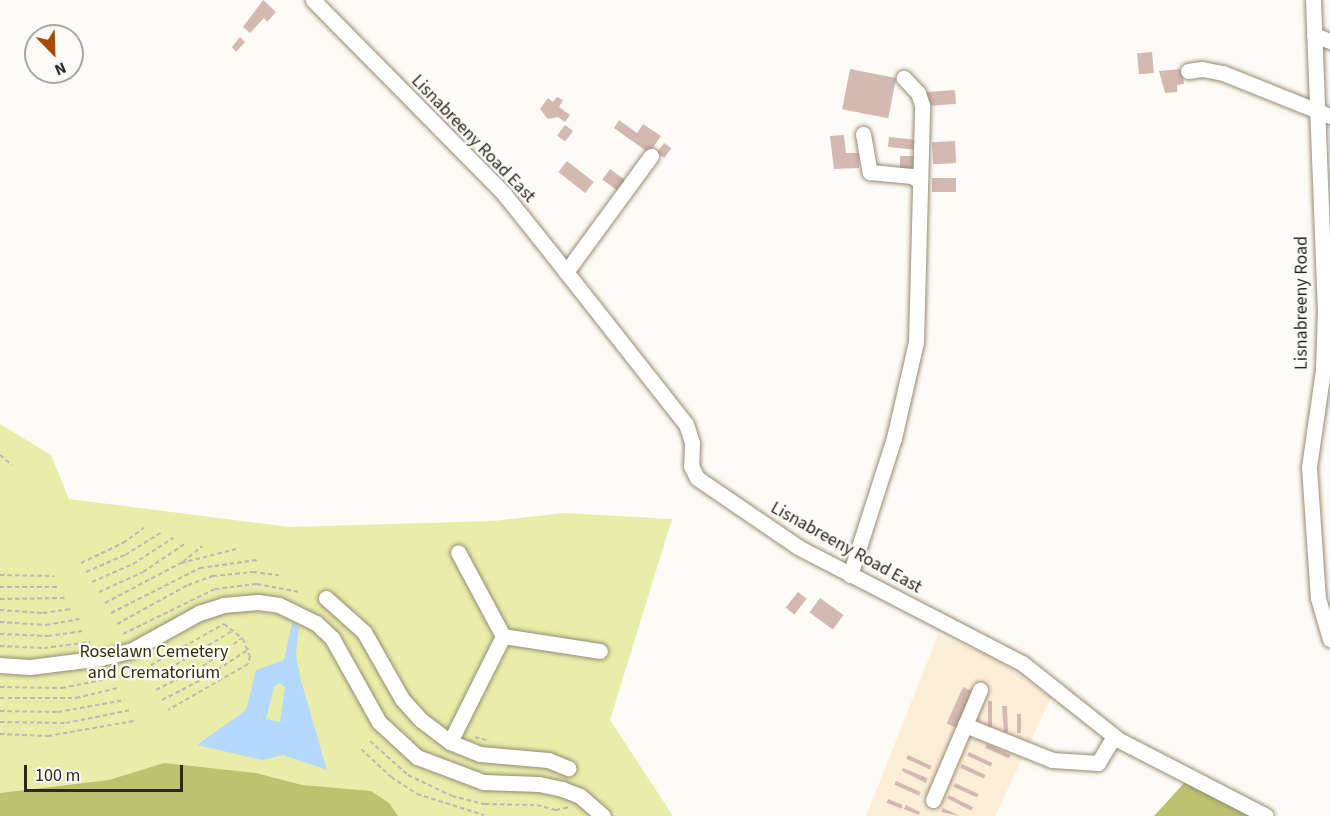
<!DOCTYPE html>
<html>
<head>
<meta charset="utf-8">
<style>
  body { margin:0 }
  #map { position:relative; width:1330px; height:816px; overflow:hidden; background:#fdfbf6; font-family:"Source Sans 3",sans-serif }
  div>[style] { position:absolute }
  .built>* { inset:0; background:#fdefd7 }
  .green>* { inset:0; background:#e8eea9 }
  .forest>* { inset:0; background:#bcc26e }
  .water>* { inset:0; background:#b5d9fe }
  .building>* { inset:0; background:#d4b8b2; transform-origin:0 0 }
  .path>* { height:2px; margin-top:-1px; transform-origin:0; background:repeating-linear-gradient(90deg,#bbb8b2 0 4.5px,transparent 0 7.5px) }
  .roads { filter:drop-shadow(0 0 2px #968a75) drop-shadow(0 0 2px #968a75) }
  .minor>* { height:15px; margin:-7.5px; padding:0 7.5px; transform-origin:7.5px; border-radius:7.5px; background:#fff }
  span { translate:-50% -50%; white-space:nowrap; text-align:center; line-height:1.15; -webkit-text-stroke:4.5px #fdfbf6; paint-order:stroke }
  .street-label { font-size:18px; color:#2c281f }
  .park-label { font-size:18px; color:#30320e }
  .north { position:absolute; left:24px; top:24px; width:60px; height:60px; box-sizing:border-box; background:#fdfbf6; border:2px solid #a9a7a0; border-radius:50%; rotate:157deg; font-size:16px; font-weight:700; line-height:24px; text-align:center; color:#2c281f }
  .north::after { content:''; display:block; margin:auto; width:21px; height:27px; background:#aa4905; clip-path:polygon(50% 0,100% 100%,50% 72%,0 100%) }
  .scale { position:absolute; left:24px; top:765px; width:159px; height:27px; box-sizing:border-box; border:3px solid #2c281f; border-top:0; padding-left:8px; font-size:18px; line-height:21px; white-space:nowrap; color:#2c281f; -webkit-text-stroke:4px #fdfbf6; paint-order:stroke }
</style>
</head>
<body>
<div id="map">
  <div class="built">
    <div style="clip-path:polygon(938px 635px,997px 659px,1051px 698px,995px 816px,866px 816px)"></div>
  </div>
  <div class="green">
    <div style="clip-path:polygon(0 424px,51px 455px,69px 499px,290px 527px,493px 521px,564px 513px,672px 519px,610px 720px,673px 816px,0 816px)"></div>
  </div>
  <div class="forest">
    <div style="clip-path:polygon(164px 763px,256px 773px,302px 785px,371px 791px,389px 803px,398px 816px,0 816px,0 793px,109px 780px)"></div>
    <div style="clip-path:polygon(1185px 782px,1250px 816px,1154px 816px)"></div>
  </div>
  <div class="water">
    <div style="clip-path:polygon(evenodd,292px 623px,299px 626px,296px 653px,300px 677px,327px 770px,283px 755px,262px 760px,197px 745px,246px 710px,256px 670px,284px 660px,292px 623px,279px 683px,285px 687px,280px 722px,266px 719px,274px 687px,279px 683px)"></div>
  </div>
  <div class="building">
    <div style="clip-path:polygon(263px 0,276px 12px,267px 22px,264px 18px,250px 33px,243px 27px)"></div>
    <div style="clip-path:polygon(240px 37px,245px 42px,236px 52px,232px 47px)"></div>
    <div style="left:1152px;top:52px;width:21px;height:15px;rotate:85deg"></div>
    <div style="left:850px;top:69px;width:47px;height:41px;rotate:11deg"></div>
    <div style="clip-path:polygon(1182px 69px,1184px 84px,1177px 85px,1177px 92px,1165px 93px,1159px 71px)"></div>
    <div style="left:955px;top:90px;width:14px;height:31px;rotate:86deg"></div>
    <div style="clip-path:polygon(557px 97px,563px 100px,559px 107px,570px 115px,565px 122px,558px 117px,548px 119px,540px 109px,548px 98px,553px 102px)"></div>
    <div style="clip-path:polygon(619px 120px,637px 133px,643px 124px,661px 136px,649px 153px,614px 128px)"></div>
    <div style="left:565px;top:125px;width:10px;height:13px;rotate:37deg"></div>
    <div style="clip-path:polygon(844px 135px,846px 153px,859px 153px,859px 168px,834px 169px,830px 136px)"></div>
    <div style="left:889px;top:137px;width:28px;height:10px;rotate:6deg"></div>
    <div style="left:955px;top:141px;width:22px;height:23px;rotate:87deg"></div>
    <div style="left:664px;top:143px;width:9px;height:12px;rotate:36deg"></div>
    <div style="clip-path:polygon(900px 156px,915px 156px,919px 171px,900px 170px)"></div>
    <div style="left:567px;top:161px;width:34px;height:14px;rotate:38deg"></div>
    <div style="left:610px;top:169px;width:19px;height:13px;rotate:36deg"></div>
    <div style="left:932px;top:178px;width:24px;height:14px"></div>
    <div style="left:798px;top:592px;width:11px;height:20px;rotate:38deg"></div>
    <div style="left:820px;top:598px;width:29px;height:18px;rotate:36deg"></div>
    <div style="left:963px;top:687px;width:12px;height:40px;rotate:24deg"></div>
    <div style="left:988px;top:701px;width:4px;height:27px"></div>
    <div style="clip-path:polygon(1002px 706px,1007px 706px,1008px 732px,1004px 732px)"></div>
    <div style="left:1017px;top:714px;width:4px;height:19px"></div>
    <div style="left:987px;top:744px;width:26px;height:4px;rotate:25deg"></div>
    <div style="left:969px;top:752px;width:26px;height:4px;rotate:25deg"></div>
    <div style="left:908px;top:755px;width:26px;height:4px;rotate:25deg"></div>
    <div style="left:962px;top:764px;width:26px;height:4px;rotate:25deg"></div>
    <div style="clip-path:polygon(903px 768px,927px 778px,926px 783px,902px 771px)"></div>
    <div style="left:896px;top:781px;width:27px;height:4px;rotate:24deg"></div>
    <div style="left:955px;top:783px;width:26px;height:4px;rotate:25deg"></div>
    <div style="left:949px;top:795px;width:27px;height:4px;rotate:27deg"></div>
    <div style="left:888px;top:799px;width:16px;height:4px;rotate:22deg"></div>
    <div style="clip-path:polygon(906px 805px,920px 812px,919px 815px,904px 809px)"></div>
    <div style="clip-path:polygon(943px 808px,960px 816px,941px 812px)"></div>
  </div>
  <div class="path">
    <div style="left:0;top:455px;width:16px;rotate:40deg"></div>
    <div style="left:183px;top:562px;width:25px;rotate:-40deg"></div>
    <div style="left:81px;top:563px;width:47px;rotate:-25.5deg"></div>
    <div style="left:123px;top:543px;width:26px;rotate:-36deg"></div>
    <div style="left:86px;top:572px;width:43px;rotate:-23.6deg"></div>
    <div style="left:125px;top:555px;width:44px;rotate:-31.9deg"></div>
    <div style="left:0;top:575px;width:54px;rotate:1.1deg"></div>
    <div style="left:92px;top:582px;width:45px;rotate:-23.7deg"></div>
    <div style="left:133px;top:564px;width:48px;rotate:-33deg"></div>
    <div style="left:0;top:587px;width:60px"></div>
    <div style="left:99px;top:592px;width:48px;rotate:-24.4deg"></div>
    <div style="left:143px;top:572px;width:52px;rotate:-34deg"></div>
    <div style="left:0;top:599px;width:66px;rotate:-0.9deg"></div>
    <div style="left:105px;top:603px;width:86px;rotate:-27.8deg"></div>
    <div style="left:181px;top:563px;width:57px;rotate:-14.3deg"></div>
    <div style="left:0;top:610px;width:43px;rotate:4deg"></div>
    <div style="left:43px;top:613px;width:30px;rotate:-8deg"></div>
    <div style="left:111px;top:613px;width:100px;rotate:-26.8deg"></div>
    <div style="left:200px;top:568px;width:58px;rotate:-8deg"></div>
    <div style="left:0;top:622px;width:46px;rotate:3.7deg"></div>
    <div style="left:46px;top:625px;width:34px;rotate:-10deg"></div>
    <div style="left:117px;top:624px;width:81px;rotate:-28.8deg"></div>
    <div style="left:188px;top:585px;width:27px;rotate:-20deg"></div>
    <div style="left:213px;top:576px;width:40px;rotate:-5.7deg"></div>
    <div style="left:253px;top:572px;width:26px;rotate:7deg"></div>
    <div style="left:0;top:634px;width:48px;rotate:2.4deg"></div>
    <div style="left:48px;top:636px;width:37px;rotate:-8deg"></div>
    <div style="left:123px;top:634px;width:102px;rotate:-26.1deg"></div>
    <div style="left:215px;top:589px;width:42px;rotate:-6.8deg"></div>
    <div style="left:257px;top:584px;width:43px;rotate:10.8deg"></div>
    <div style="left:0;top:646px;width:44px;rotate:2.6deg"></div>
    <div style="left:44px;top:648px;width:47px;rotate:-7.3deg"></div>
    <div style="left:144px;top:669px;width:92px;rotate:-29.4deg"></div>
    <div style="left:224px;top:624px;width:24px;rotate:38deg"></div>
    <div style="left:243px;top:639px;width:18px;rotate:68deg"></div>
    <div style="left:250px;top:656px;width:8px;rotate:104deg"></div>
    <div style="left:248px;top:664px;width:92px;rotate:150.1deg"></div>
    <div style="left:150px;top:680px;width:98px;rotate:-30.8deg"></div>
    <div style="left:0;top:687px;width:62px;rotate:0.9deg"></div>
    <div style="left:62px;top:688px;width:51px;rotate:-11.3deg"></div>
    <div style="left:156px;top:690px;width:53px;rotate:-27.1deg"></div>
    <div style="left:203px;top:666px;width:48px;rotate:-35.7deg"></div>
    <div style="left:0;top:698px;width:76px"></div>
    <div style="left:76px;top:698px;width:43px;rotate:-13.4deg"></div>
    <div style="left:162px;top:700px;width:48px;rotate:-27.1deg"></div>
    <div style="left:205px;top:678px;width:53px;rotate:-33.4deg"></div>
    <div style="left:0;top:711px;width:58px;rotate:1deg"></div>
    <div style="left:58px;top:712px;width:68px;rotate:-10.2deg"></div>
    <div style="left:0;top:722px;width:66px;rotate:0.9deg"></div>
    <div style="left:66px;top:723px;width:66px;rotate:-11.3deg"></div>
    <div style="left:0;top:734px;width:48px;rotate:2.4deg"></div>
    <div style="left:48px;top:736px;width:87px;rotate:-9.9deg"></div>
    <div style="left:475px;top:737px;width:15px;rotate:16deg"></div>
    <div style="left:370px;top:741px;width:51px;rotate:41.8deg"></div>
    <div style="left:408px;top:775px;width:49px;rotate:25.5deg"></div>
    <div style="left:452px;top:796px;width:34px;rotate:14deg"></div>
    <div style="left:485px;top:804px;width:52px;rotate:1.1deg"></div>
    <div style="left:537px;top:805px;width:20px;rotate:15deg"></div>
    <div style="left:556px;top:810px;width:14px;rotate:-12deg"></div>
    <div style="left:361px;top:749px;width:41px;rotate:43deg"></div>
    <div style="left:391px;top:777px;width:31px;rotate:33deg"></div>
    <div style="left:417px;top:794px;width:70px;rotate:17.4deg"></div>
  </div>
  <div class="roads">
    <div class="minor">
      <div style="left:313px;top:0;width:272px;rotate:45.4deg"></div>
      <div style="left:504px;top:194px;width:77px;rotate:51.3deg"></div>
      <div style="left:552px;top:254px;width:216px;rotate:51.8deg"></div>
      <div style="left:686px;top:424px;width:20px;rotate:72deg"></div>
      <div style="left:692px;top:443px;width:23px;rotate:92deg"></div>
      <div style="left:691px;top:466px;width:13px;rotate:63deg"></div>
      <div style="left:697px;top:478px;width:122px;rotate:34.3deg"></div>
      <div style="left:798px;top:547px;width:252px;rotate:27.4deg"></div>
      <div style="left:1022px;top:663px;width:124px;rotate:38.4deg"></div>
      <div style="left:1119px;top:740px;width:165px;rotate:27.3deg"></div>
      <div style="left:1313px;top:0;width:309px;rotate:87.8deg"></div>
      <div style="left:1325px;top:309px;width:61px;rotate:91.9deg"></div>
      <div style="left:1323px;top:370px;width:98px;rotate:98.2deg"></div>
      <div style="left:1309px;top:467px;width:131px;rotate:86.1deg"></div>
      <div style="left:1318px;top:598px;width:43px;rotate:73.7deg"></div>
      <div style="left:1314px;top:35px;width:17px;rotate:21deg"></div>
      <div style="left:1188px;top:71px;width:14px;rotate:-8deg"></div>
      <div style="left:1202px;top:69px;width:21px;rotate:11deg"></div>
      <div style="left:1223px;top:73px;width:115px;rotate:21.9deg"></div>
      <div style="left:863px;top:134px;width:39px;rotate:80deg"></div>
      <div style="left:870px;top:172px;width:42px;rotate:5.4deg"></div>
      <div style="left:912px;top:176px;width:9px;rotate:36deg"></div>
      <div style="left:566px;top:272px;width:144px;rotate:-53.8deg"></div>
      <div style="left:850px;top:575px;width:144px;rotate:-72.2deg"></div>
      <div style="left:894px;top:438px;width:98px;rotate:-77.1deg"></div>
      <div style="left:916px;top:342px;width:237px;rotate:-88.5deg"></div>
      <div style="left:922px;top:105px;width:13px;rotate:-108deg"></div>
      <div style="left:918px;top:93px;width:21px;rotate:-133deg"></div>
      <div style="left:326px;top:598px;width:51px;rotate:41.8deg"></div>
      <div style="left:364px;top:632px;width:77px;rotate:60.4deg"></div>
      <div style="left:402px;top:699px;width:28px;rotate:48deg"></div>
      <div style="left:421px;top:720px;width:36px;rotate:37deg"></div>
      <div style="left:450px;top:742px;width:32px;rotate:22deg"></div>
      <div style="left:480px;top:754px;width:68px;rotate:5deg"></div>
      <div style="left:548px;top:760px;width:22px;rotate:22deg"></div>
      <div style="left:503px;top:636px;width:98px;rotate:8.8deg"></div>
      <div style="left:0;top:665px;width:30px;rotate:4deg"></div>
      <div style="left:30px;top:667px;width:72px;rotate:-7.2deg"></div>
      <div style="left:101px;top:658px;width:32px;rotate:-14deg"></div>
      <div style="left:132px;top:650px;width:77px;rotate:-28.9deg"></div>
      <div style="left:199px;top:613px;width:25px;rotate:-18deg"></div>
      <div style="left:223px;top:605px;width:35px;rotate:-5deg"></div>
      <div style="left:258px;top:602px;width:21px;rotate:8deg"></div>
      <div style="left:279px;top:605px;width:41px;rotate:25.9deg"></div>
      <div style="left:316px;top:623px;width:22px;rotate:43deg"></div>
      <div style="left:332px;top:638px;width:96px;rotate:60.8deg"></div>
      <div style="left:379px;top:722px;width:52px;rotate:42.6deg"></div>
      <div style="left:417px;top:757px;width:71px;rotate:20.7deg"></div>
      <div style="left:483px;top:782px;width:56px;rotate:2deg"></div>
      <div style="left:539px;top:784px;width:24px;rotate:12deg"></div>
      <div style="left:562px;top:789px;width:19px;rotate:21deg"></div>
      <div style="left:580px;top:796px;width:30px;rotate:41deg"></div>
      <div style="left:965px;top:725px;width:94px;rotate:21.9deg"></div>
      <div style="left:1052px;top:760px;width:46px;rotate:3.7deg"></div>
      <div style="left:1098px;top:763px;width:31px;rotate:-59deg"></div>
      <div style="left:450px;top:742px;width:119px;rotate:-63.4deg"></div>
      <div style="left:503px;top:636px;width:95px;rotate:-118.2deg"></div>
      <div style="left:933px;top:800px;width:120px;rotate:-66.9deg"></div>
    </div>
  </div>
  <div class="street-label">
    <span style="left:473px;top:139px;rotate:46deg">Lisnabreeny Road East</span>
    <span style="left:1302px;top:303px;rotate:-90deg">Lisnabreeny Road</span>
    <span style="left:846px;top:548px;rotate:29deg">Lisnabreeny Road East</span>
  </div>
  <div class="park-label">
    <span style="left:154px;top:663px">Roselawn Cemetery<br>and Crematorium</span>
  </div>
  <div class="north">N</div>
  <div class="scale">100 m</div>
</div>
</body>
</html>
